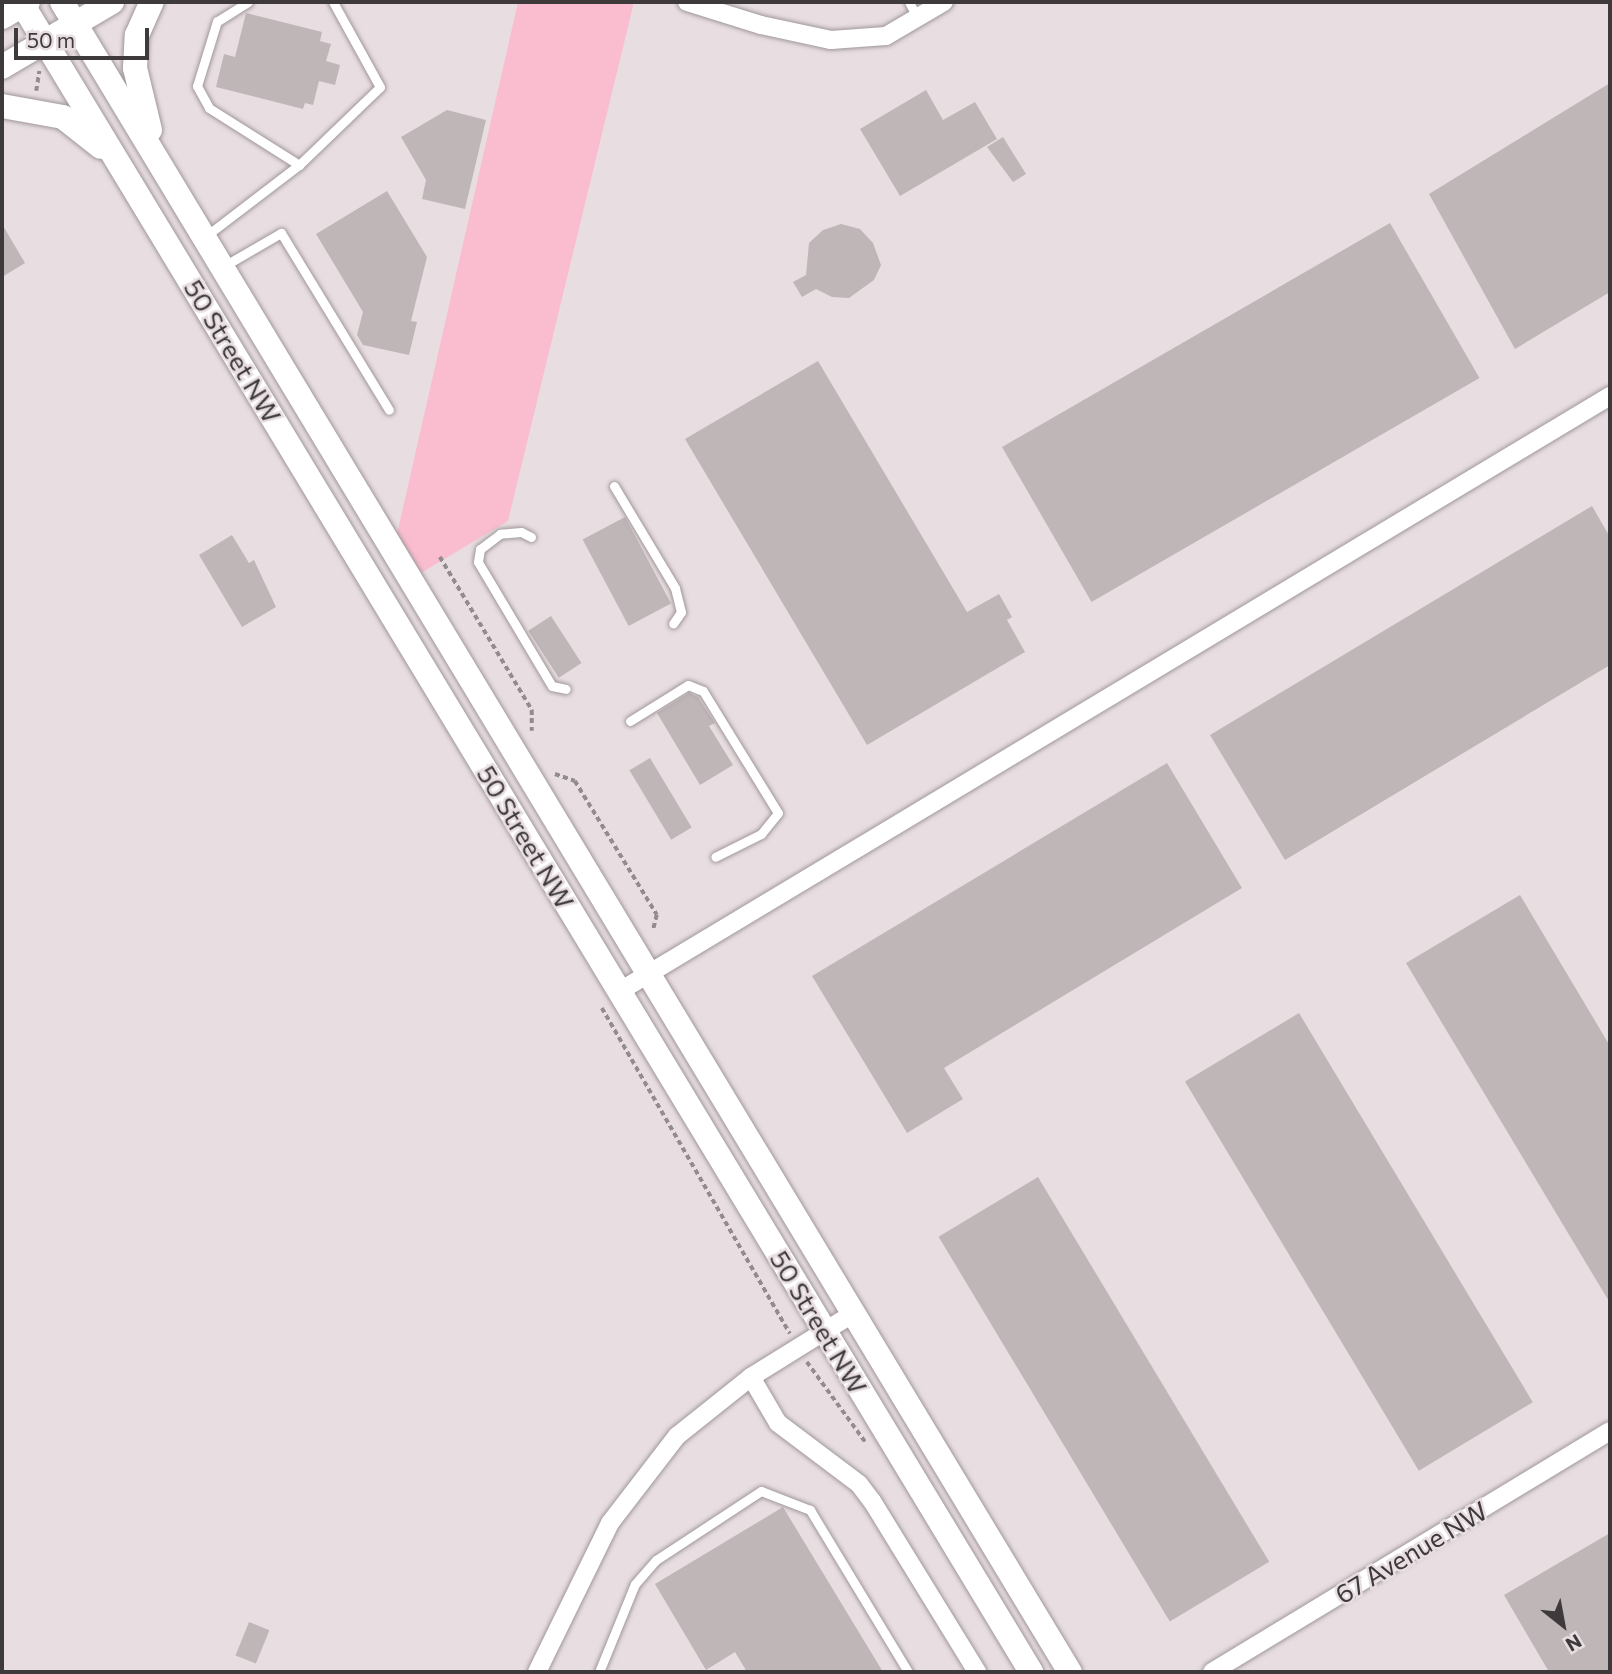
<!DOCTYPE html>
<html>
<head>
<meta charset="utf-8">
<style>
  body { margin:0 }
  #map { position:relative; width:1612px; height:1674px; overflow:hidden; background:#e8dee1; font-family:Commissioner,sans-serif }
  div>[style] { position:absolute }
  .green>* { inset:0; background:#fabdcf }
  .building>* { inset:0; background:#bfb6b8; transform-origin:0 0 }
  .path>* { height:3.5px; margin-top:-1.75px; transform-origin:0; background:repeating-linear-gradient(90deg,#938c8e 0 5px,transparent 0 8.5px) }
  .roads { filter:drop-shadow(0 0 2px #a0979a) drop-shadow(0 0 2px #a0979a) }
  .lane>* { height:9px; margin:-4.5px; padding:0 4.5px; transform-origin:4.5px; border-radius:4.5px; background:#fff }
  .street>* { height:18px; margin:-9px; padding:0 9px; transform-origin:9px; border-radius:9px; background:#fff }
  .secondary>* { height:24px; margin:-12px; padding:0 12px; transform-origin:12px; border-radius:12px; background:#fff }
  span { translate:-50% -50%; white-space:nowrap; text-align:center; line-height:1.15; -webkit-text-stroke:5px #e8dee1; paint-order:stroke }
  .street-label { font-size:26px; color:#3e3a3b }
  .frame { position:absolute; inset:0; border:4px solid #3e3a3b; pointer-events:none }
  .north { position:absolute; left:1528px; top:1590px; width:70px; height:70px; -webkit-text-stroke:5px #e8dee1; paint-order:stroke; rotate:149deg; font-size:19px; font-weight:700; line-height:28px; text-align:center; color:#3e3a3b }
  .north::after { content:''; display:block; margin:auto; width:24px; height:32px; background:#3e3a3b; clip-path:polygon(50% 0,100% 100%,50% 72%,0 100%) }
  .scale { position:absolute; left:14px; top:28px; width:135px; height:32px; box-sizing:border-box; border:4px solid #3e3a3b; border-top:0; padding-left:9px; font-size:21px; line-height:24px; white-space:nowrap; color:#3e3a3b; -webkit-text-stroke:5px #e8dee1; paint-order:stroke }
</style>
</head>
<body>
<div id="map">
  <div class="green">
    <div style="clip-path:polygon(518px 2px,634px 2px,508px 521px,421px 573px,397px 534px)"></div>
  </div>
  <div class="building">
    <div style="clip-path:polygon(246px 13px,322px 32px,320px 41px,331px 44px,326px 61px,340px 65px,335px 85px,319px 81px,313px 105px,305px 103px,303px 109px,216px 87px,224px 54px,235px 57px)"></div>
    <div style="clip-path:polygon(1610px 83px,1610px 292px,1515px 349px,1429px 194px)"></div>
    <div style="clip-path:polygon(926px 90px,943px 120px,975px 102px,997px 139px,900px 196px,860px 129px)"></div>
    <div style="clip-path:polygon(447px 110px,486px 120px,465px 209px,422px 199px,426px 180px,401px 137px)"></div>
    <div style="clip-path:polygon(1003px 137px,1026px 174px,1013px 182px,987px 147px)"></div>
    <div style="clip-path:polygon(387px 191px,427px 257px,411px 321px,417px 322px,409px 355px,363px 345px,357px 335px,363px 312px,316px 234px)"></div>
    <div style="left:1390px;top:223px;width:179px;height:448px;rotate:60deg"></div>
    <div style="clip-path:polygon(2px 224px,25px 263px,2px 277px)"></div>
    <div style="clip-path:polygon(841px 224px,860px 229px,873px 243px,881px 265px,874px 280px,849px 298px,832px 297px,816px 289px,802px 297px,793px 282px,806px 275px,809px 243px,823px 230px)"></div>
    <div style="clip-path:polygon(818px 361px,967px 612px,999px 594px,1012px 617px,1007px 620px,1025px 652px,867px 745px,685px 439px)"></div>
    <div style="clip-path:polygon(1592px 506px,1610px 537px,1610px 665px,1285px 860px,1210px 735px)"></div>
    <div style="left:625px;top:517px;width:98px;height:48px;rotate:62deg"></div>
    <div style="clip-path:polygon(232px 535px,249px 563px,254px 560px,276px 607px,242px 627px,199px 555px)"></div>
    <div style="left:551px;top:616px;width:56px;height:27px;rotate:57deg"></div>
    <div style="clip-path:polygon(689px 693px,698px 697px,715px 723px,709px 726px,733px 765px,700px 785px,657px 713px)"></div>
    <div style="left:650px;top:758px;width:81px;height:24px;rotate:59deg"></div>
    <div style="clip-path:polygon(1167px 763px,1242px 888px,944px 1068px,963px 1099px,907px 1133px,812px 976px)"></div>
    <div style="clip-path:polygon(1520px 895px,1610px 1046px,1610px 1303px,1406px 963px)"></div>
    <div style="left:1299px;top:1013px;width:454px;height:133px;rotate:59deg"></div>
    <div style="left:1038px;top:1177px;width:449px;height:116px;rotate:59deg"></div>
    <div style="clip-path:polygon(783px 1507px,883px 1672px,747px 1672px,735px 1652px,706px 1670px,655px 1584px)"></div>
    <div style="clip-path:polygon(1610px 1533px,1610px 1672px,1549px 1672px,1504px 1595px)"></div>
    <div style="left:249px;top:1622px;width:22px;height:36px;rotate:22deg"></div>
  </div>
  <div class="path">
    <div style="left:36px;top:91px;width:20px;rotate:-81deg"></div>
    <div style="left:440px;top:557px;width:179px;rotate:59deg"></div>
    <div style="left:532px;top:710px;width:21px;rotate:90deg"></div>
    <div style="left:555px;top:774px;width:21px;rotate:19deg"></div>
    <div style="left:575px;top:781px;width:157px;rotate:58.5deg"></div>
    <div style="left:657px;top:915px;width:16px;rotate:104deg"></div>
    <div style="left:602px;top:1008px;width:376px;rotate:60deg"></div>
    <div style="left:807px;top:1362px;width:100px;rotate:53.9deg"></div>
  </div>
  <div class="roads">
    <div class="lane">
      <div style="left:248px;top:2px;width:36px;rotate:148deg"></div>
      <div style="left:217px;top:21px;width:68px;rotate:107.1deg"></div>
      <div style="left:197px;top:86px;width:25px;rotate:61deg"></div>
      <div style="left:209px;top:108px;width:107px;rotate:32.3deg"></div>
      <div style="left:909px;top:2px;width:17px;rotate:62deg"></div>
      <div style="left:206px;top:236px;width:117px;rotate:-37.4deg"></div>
      <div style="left:299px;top:165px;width:112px;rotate:-43.9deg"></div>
      <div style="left:380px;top:87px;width:97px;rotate:-118.9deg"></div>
      <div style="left:224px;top:266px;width:66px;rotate:-30.1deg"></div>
      <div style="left:281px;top:233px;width:207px;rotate:58.6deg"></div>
      <div style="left:614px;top:486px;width:119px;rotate:59.1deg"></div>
      <div style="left:675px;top:588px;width:25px;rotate:76deg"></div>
      <div style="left:681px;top:612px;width:14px;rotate:124deg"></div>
      <div style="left:531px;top:537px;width:11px;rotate:-153deg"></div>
      <div style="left:521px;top:532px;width:21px;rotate:175deg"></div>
      <div style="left:500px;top:534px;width:25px;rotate:143deg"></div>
      <div style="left:480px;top:549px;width:13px;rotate:99deg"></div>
      <div style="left:478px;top:562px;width:144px;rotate:59.2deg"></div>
      <div style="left:552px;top:686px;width:14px;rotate:12deg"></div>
      <div style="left:630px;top:721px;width:68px;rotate:-31.8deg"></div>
      <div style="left:688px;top:685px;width:16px;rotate:22deg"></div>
      <div style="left:703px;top:691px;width:143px;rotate:58.4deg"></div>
      <div style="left:778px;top:813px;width:27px;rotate:129deg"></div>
      <div style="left:761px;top:834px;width:51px;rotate:153.4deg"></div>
      <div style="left:599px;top:1672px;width:95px;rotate:-67.8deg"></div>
      <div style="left:635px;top:1584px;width:32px;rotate:-49deg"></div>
      <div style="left:656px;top:1560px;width:126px;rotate:-33.3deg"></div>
      <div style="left:761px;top:1491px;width:53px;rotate:21.2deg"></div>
      <div style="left:810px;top:1510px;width:189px;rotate:58.8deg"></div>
    </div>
    <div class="street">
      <div style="left:687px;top:2px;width:77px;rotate:17.3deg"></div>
      <div style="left:761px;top:25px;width:72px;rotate:12.1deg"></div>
      <div style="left:831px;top:40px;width:55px;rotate:-4.2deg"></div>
      <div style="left:886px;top:36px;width:67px;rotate:-30.4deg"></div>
      <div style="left:620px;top:991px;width:1155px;rotate:-31.01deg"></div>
      <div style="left:751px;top:1377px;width:53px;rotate:59.6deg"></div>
      <div style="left:778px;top:1423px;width:101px;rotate:37deg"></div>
      <div style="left:859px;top:1484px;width:21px;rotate:53deg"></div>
      <div style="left:872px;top:1501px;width:201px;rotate:58.4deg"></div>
      <div style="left:537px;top:1672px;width:166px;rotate:-63.9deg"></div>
      <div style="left:610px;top:1523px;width:110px;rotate:-52.4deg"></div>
      <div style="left:677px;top:1436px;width:95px;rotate:-38.6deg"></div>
      <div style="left:751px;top:1377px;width:121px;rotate:-31.9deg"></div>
      <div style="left:1212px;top:1672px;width:465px;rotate:-31.2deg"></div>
    </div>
    <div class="secondary">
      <div style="left:21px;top:2px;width:1952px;rotate:58.83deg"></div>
      <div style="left:62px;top:2px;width:1951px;rotate:58.89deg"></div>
      <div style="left:2px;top:17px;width:30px;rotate:-30deg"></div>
      <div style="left:2px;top:67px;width:128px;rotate:-30.6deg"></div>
      <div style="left:2px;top:106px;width:62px;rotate:10.2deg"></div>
      <div style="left:63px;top:117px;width:48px;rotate:38.3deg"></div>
      <div style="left:150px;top:130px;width:64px;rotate:-103.6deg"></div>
      <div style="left:135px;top:68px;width:33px;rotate:-87deg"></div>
      <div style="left:137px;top:35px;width:36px;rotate:-66deg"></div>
    </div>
  </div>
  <div class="street-label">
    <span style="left:233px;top:351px;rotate:59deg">50 Street NW</span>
    <span style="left:526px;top:837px;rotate:59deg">50 Street NW</span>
    <span style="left:819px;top:1322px;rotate:59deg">50 Street NW</span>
    <span style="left:1411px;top:1552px;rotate:-31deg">67 Avenue NW</span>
  </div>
  <div class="frame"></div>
  <div class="north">N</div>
  <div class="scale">50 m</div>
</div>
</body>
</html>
